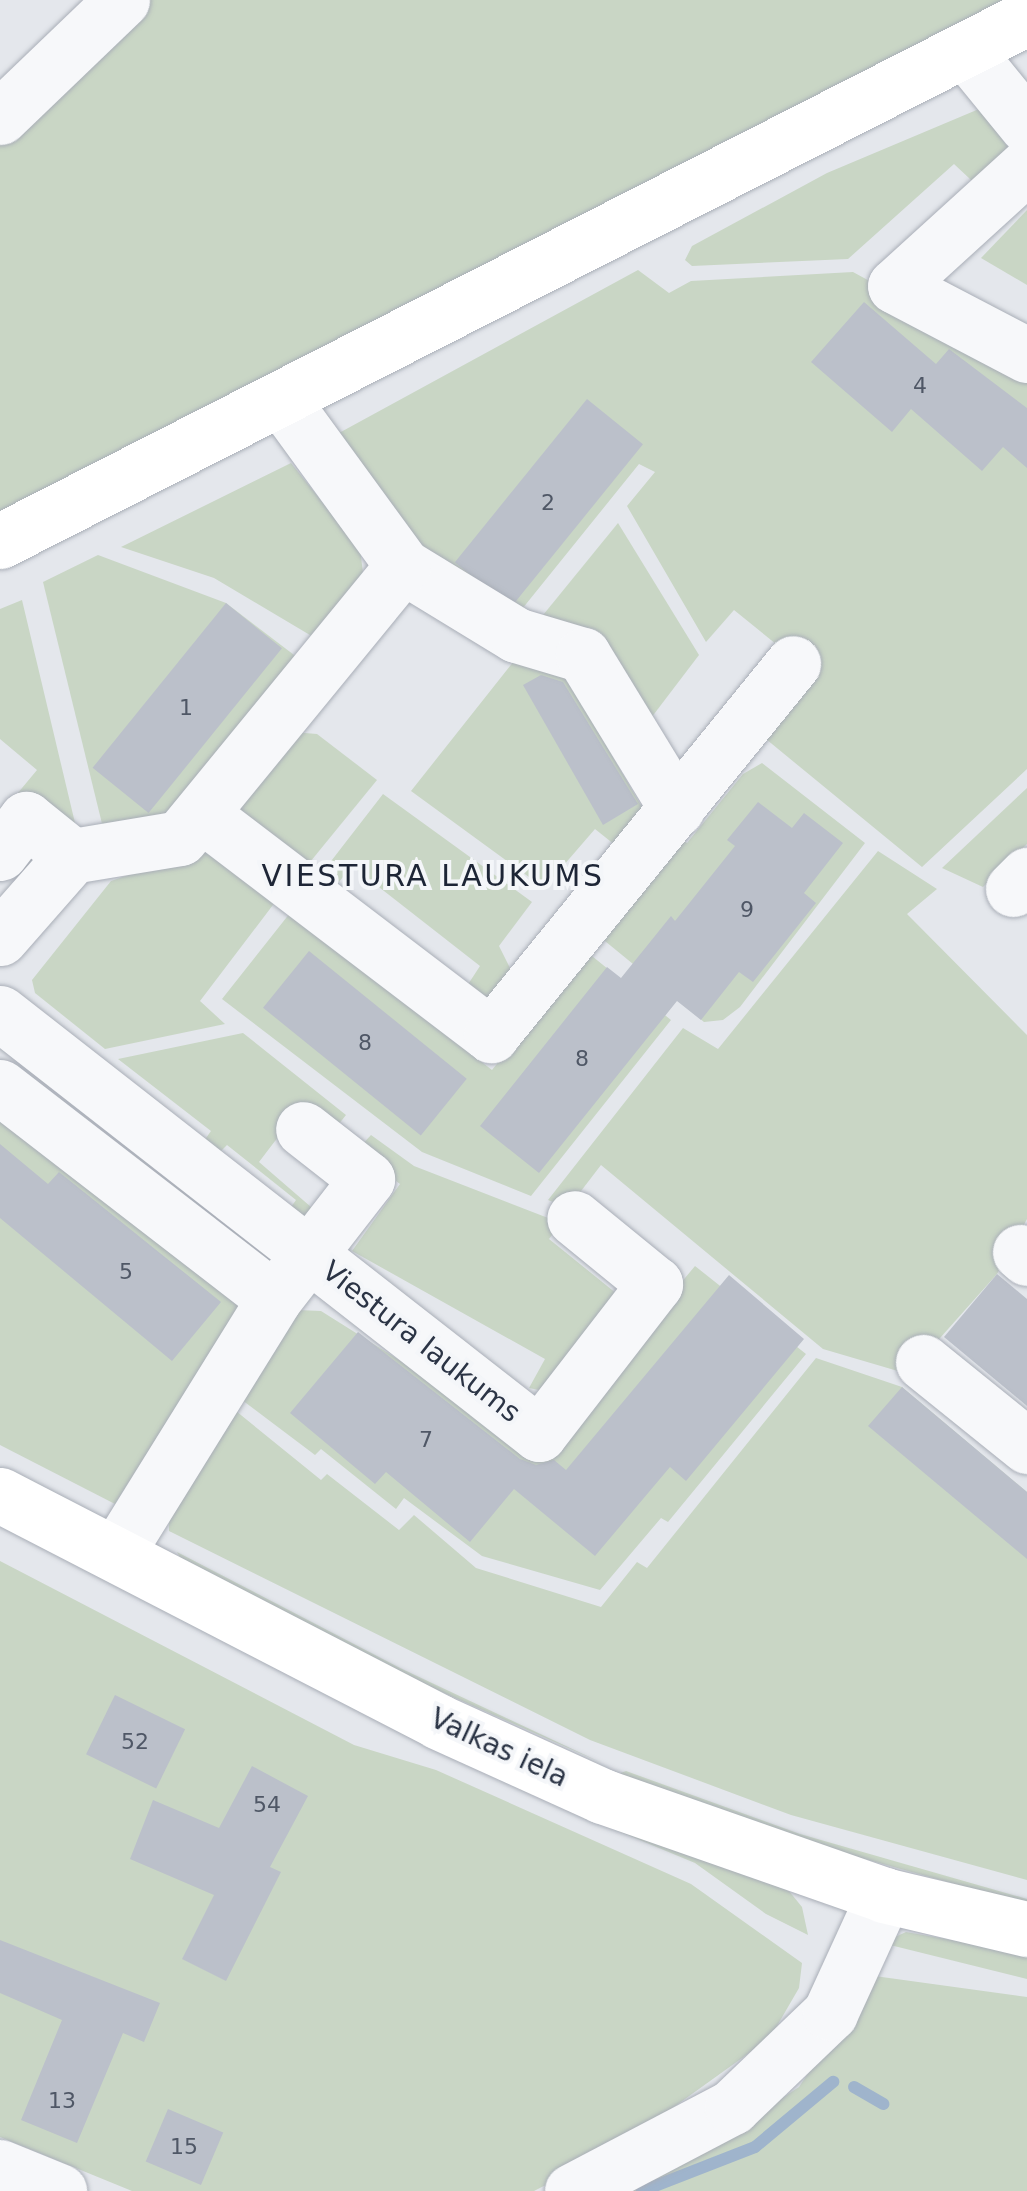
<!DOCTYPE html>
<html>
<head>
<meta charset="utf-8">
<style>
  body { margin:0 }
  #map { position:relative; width:1027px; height:2191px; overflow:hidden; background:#e4e7ec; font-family:"DejaVu Sans",sans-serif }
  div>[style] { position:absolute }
  .green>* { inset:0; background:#c9d6c5 }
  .stream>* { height:12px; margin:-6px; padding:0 6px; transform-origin:6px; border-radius:6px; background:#9fb4cc }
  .building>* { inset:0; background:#bbc0ca; transform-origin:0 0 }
  .roads { filter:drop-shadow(0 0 2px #a9aeb7) drop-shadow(0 0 2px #a9aeb7) }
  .minor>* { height:55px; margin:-27.5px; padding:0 27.5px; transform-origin:27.5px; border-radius:27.5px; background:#f7f8fa }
  .major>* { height:55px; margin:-27.5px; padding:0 27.5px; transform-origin:27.5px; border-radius:27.5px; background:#fff }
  span { translate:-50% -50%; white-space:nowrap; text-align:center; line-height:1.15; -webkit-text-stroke:8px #f4f6f9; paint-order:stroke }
  .number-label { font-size:22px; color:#4f5766 }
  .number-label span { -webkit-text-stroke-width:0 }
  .street-label { font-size:28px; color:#2b3445 }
  .neighbourhood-label { font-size:30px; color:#1d2536; letter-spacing:2.5px }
</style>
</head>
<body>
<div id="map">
  <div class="green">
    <div style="clip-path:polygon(121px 0,1027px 0,0 541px,0 117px)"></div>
    <div style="clip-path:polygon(979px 109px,1020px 163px,986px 194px,954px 164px,848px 259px,692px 266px,685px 260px,692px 246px,827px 173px)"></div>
    <div style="clip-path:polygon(1027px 210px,1027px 285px,981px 258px)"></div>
    <div style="clip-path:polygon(638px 270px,669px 293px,691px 281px,853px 272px,1027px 367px,1027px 769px,922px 867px,761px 735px,807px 669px,734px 610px,706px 642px,627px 506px,655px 472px,639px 464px,514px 619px,441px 581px,328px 439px)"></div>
    <div style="clip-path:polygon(291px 463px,360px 549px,363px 573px,320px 641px,214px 578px,121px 547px)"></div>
    <div style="clip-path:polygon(618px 523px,699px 655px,648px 722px,539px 620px)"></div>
    <div style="clip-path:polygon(98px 555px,226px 603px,298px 658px,156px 831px,105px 836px,43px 582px)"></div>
    <div style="clip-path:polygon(22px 600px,80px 844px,2px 812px,37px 770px,0 739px,0 609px)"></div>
    <div style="clip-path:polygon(518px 656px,559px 664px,647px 816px,620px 849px,595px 829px,544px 888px,411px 791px)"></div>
    <div style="clip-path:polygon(293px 732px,317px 734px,377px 780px,306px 867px,245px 823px,234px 803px)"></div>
    <div style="clip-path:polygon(762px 763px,865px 843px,740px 1007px,723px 1020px,704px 1022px,589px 928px,674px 835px,687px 843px,743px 774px)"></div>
    <div style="clip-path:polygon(1027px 788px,1027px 844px,983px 887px,942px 868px)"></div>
    <div style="clip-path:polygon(383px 794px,532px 902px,499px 946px,513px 974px,494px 997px,482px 1001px,465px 989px,480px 966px,352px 866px,334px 888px,318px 878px)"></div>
    <div style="clip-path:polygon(206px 848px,282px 893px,200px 1001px,225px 1024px,105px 1049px,35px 993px,32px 980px,111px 881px)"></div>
    <div style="clip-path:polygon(878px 851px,937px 889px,907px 914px,1027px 1035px,1027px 1219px,997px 1274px,908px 1374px,823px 1349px,601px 1165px,568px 1208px,548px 1200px,683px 1028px,718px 1049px)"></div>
    <div style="clip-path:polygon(290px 913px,492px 1070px,587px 952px,671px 1020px,531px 1196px,422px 1152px,222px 999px)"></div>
    <div style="clip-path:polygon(243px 1033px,346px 1115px,334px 1130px,301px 1107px,259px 1162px,311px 1207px,311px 1217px,279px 1224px,296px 1200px,227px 1145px,209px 1163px,194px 1155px,211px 1131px,118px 1059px)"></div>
    <div style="clip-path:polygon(0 1106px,239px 1307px,115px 1504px,0 1445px)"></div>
    <div style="clip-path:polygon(371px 1135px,414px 1166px,561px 1223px,549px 1239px,622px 1298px,539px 1390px,529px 1388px,545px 1359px,352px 1251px,400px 1184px,357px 1150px)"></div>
    <div style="clip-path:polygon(695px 1266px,806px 1354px,668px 1522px,661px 1518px,600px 1590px,482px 1556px,404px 1498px,396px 1509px,321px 1449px,315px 1455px,234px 1394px,298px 1310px,321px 1311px,542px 1450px)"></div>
    <div style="clip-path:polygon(816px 1358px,902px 1387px,1027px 1492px,1027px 1880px,791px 1815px,590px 1740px,169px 1531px,169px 1515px,231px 1407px,321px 1480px,327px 1474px,399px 1530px,414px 1515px,476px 1568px,601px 1607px,637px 1562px,647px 1568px)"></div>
    <div style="clip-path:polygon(177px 1552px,400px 1668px,602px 1763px,397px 1672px,182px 1561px)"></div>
    <div style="clip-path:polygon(0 1561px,354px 1745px,436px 1770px,691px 1884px,802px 1963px,799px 1988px,770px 2038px,614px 2150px,534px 2191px,132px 2191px,0 2137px)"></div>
    <div style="clip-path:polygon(626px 1771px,800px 1834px,1027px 1899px,1027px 1904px,800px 1841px,618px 1774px)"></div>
    <div style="clip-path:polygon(609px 1821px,789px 1891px,802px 1907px,808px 1935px,766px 1914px,695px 1863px,606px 1826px)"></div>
    <div style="clip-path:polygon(906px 1932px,1027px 1953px,1027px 1979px,882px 1943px)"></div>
    <div style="clip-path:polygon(860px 1974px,1027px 1997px,1027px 2191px,623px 2191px,716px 2142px,799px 2087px,851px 2009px)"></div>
  </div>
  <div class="stream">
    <div style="left:854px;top:2087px;width:34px;rotate:30deg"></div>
    <div style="left:642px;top:2191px;width:121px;rotate:-21.3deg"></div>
    <div style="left:755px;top:2147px;width:102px;rotate:-39.8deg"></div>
  </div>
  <div class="building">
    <div style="clip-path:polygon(864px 302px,936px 364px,949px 349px,1027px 408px,1027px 468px,1003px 447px,982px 471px,911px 409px,892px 432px,811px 362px)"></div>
    <div style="left:587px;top:399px;width:72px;height:210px;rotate:39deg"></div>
    <div style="left:226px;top:603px;width:72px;height:212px;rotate:39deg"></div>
    <div style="clip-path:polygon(541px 675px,563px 682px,638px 804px,603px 825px,523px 685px)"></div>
    <div style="clip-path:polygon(758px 802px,792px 828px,804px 813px,843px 843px,804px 893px,816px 903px,753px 982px,739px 972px,701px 1020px,677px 1001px,539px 1173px,480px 1126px,607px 967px,621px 978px,671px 916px,675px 921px,735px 846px,727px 840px)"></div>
    <div style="left:309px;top:951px;width:203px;height:73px;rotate:39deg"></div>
    <div style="clip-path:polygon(0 1144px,48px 1184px,59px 1172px,221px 1302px,172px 1361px,0 1218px)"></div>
    <div style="clip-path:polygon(997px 1274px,1027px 1299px,1027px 1406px,944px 1337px)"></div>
    <div style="clip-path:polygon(729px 1275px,804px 1339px,686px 1481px,670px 1467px,595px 1556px,514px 1489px,470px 1542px,386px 1472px,375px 1484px,290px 1413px,358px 1332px,520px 1459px,536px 1465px,554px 1460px,566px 1470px)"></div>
    <div style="clip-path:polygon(902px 1387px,1027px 1492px,1027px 1559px,868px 1426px)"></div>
    <div style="left:115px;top:1695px;width:78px;height:66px;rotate:26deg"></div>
    <div style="clip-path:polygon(252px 1766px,308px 1796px,270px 1867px,281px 1872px,226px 1981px,182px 1959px,214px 1895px,130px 1859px,153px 1800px,219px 1828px)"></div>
    <div style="clip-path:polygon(0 1940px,160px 2003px,144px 2042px,123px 2033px,77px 2143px,21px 2120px,62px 2020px,0 1993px)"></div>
    <div style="left:168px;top:2109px;width:60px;height:57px;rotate:23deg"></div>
  </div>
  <div class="roads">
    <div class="minor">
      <div style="left:965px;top:50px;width:98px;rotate:50.8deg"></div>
      <div style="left:0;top:117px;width:169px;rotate:-43.8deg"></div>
      <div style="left:1027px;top:166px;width:178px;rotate:137.7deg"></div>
      <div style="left:895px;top:286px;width:149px;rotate:27.6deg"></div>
      <div style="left:403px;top:566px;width:132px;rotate:31.4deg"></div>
      <div style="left:516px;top:635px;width:70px;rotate:16.6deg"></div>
      <div style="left:583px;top:655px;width:180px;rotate:58.6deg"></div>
      <div style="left:201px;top:814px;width:365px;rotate:37.3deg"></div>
      <div style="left:491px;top:1035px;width:479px;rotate:-50.9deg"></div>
      <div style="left:0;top:853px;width:43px;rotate:-52.6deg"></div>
      <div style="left:26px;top:819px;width:59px;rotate:38.8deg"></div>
      <div style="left:1013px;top:889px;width:20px;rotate:-45deg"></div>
      <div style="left:0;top:938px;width:109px;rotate:-48.7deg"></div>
      <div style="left:72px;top:856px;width:109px;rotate:-9.5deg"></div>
      <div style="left:180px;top:838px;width:352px;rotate:-50.7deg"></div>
      <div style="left:403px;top:566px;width:205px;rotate:-126.1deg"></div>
      <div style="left:0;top:1013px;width:684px;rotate:37.99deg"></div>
      <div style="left:539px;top:1434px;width:190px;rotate:-52.3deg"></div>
      <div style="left:655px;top:1284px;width:104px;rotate:-140.8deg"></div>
      <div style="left:0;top:1087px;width:346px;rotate:37.7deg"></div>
      <div style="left:1020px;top:1252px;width:9px;rotate:41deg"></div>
      <div style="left:923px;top:1362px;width:134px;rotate:38.9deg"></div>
      <div style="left:116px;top:1554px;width:300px;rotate:-58.2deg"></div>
      <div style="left:274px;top:1299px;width:152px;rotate:-52.2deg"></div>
      <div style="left:367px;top:1179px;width:81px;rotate:-142deg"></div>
      <div style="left:0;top:2167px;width:64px;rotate:22.1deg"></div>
      <div style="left:572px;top:2191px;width:181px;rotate:-27.7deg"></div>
      <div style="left:732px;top:2107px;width:136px;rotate:-43.8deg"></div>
      <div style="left:830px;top:2013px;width:130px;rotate:-65.4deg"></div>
    </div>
    <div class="major">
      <div style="left:0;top:541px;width:1153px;rotate:-26.99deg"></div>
      <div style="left:0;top:1495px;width:494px;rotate:27.3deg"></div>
      <div style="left:439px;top:1722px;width:179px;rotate:24.4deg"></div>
      <div style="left:602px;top:1796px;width:299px;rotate:19.3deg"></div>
      <div style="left:884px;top:1895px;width:147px;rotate:13.4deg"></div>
    </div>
  </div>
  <div class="number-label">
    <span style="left:920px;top:386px">4</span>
    <span style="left:548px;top:503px">2</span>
    <span style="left:186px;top:708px">1</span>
    <span style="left:747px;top:910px">9</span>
    <span style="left:365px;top:1043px">8</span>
    <span style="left:582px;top:1059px">8</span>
    <span style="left:126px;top:1272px">5</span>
    <span style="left:426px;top:1440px">7</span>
    <span style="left:135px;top:1742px">52</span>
    <span style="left:267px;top:1805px">54</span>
    <span style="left:62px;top:2101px">13</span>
    <span style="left:184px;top:2147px">15</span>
  </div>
  <div class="street-label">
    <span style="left:421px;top:1342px;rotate:38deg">Viestura laukums</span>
    <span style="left:499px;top:1748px;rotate:25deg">Valkas iela</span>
  </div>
  <div class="neighbourhood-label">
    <span style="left:433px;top:876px">VIESTURA LAUKUMS</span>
  </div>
</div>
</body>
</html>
